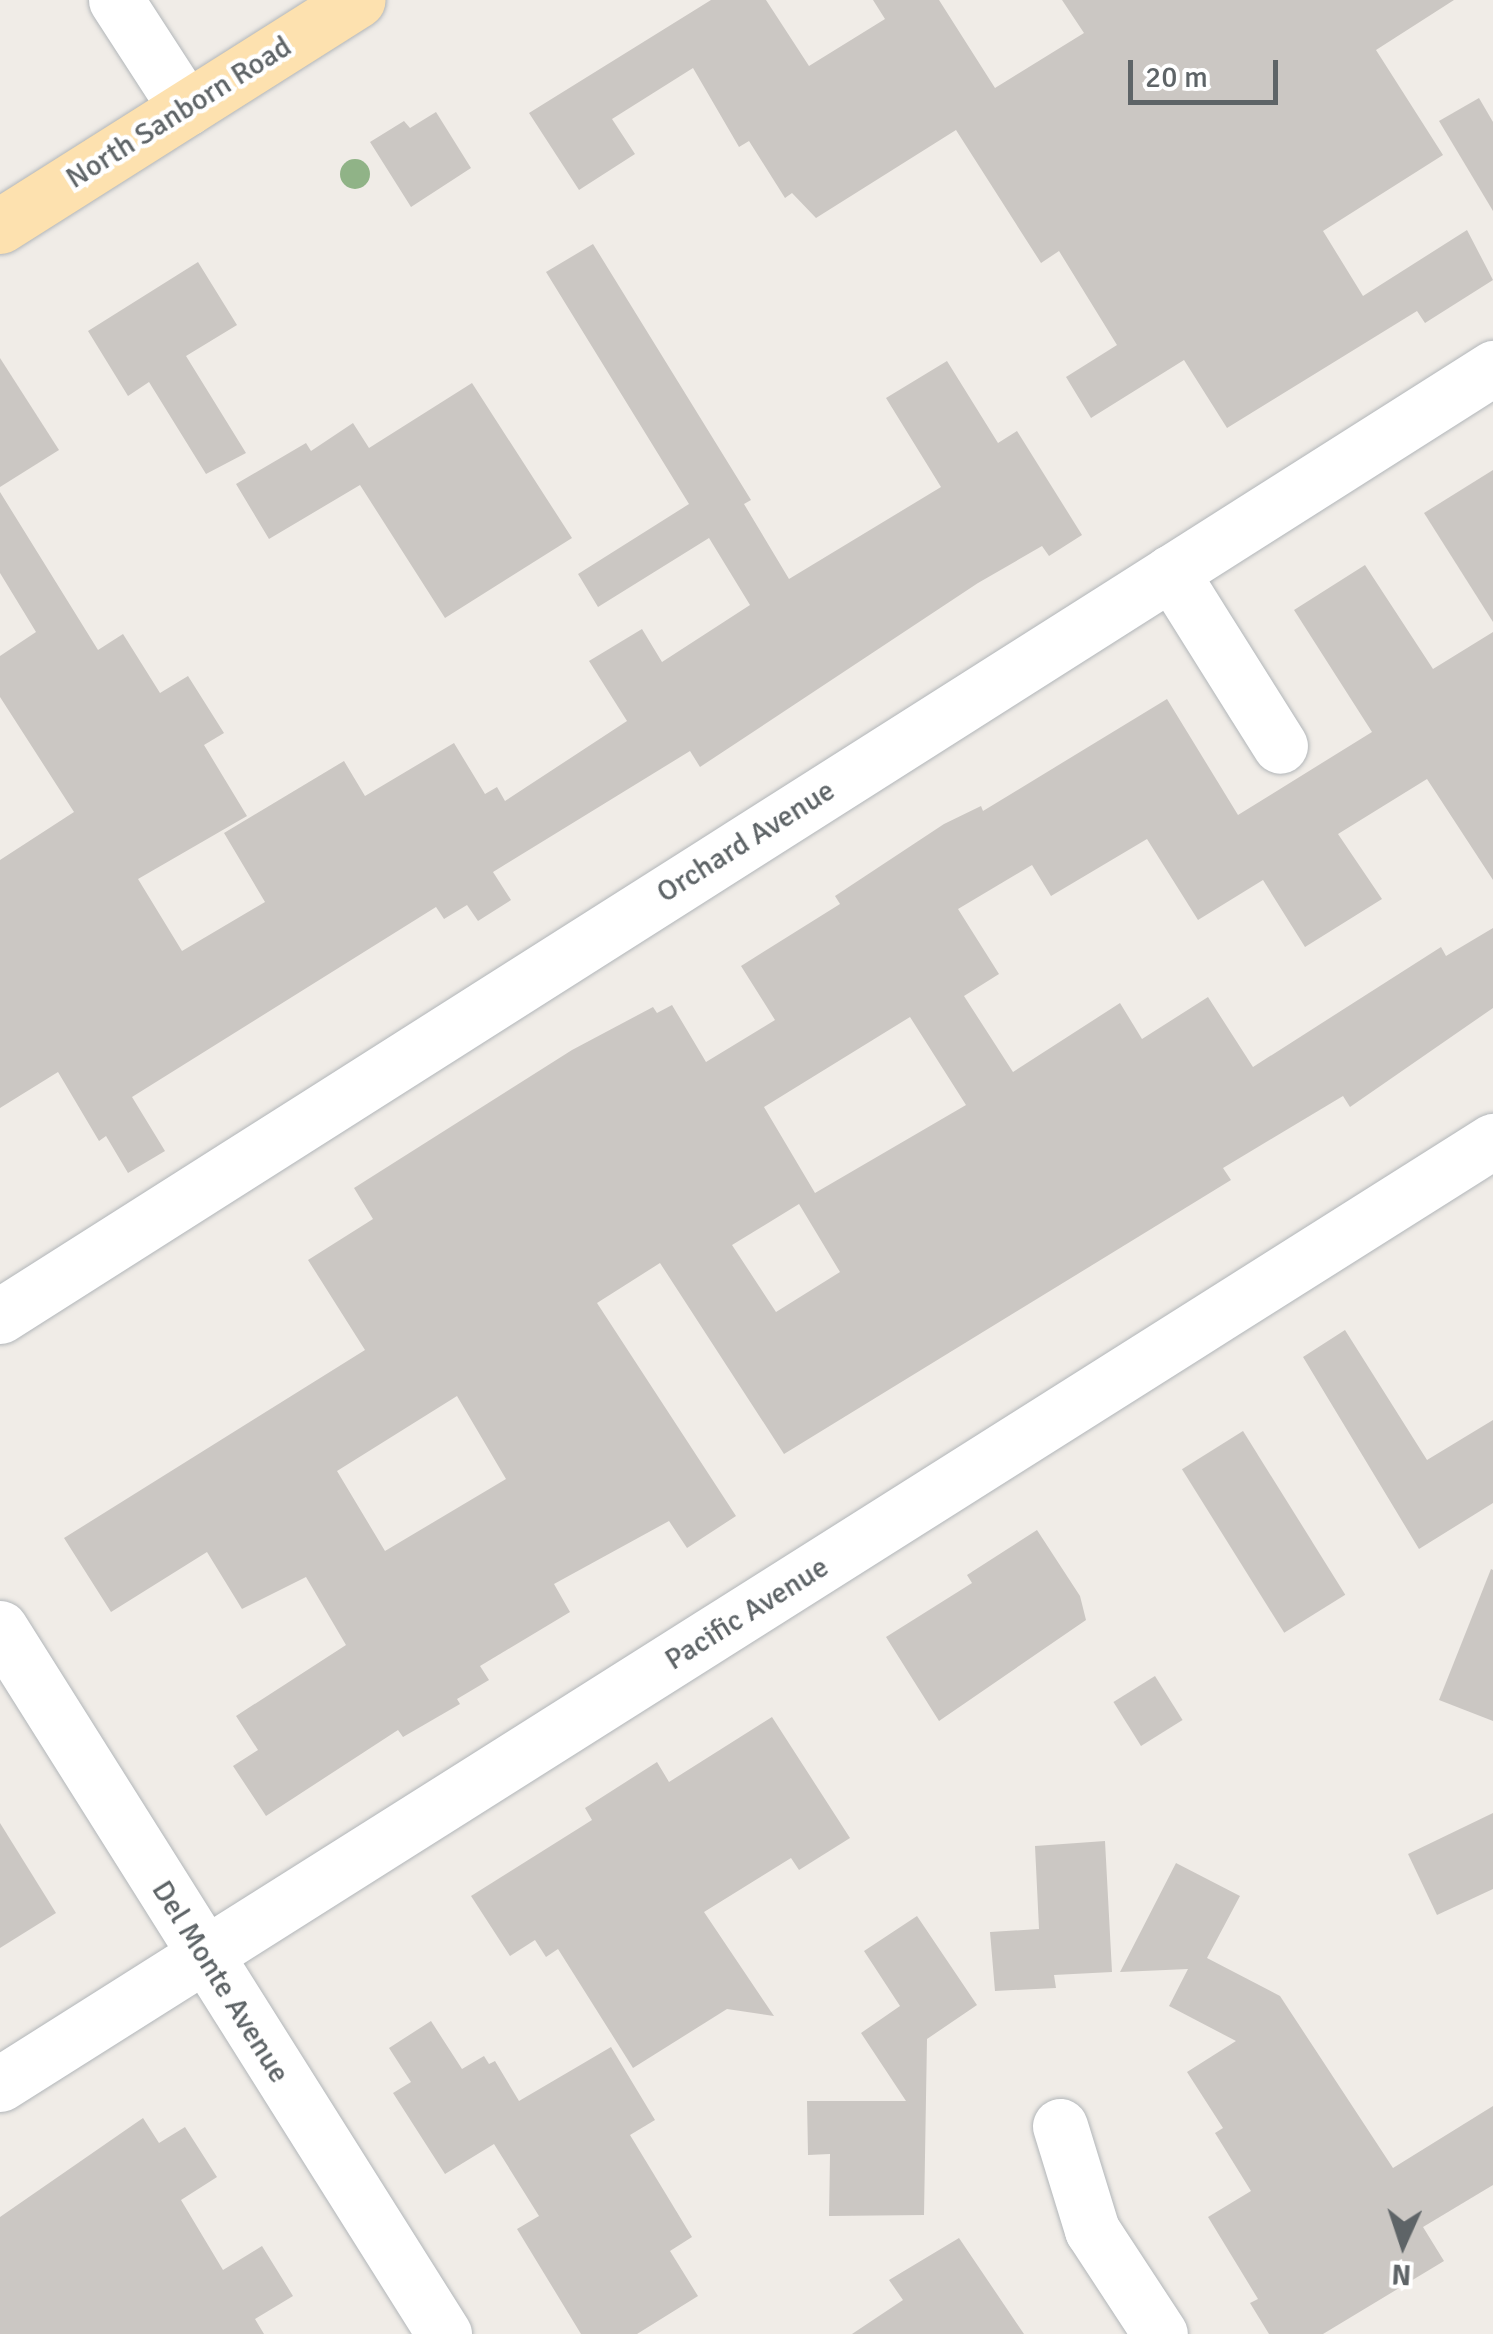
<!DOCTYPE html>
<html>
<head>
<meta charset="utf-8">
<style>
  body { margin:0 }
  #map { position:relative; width:1493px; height:2334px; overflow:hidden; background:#f0ece7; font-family:Signika,sans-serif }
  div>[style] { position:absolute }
  .building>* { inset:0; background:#cbc7c3; transform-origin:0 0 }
  .roads { filter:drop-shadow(0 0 2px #b2b6b9) drop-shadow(0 0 2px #b2b6b9) }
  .minor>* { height:55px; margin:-27.5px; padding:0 27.5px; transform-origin:27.5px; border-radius:27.5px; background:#fff }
  .major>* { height:55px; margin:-27.5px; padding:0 27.5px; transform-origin:27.5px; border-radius:27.5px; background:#fde1af }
  .trees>* { width:30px; height:30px; margin:-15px; border-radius:50%; background:#90b387 }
  span { translate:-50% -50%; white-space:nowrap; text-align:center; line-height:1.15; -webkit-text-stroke:9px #fff; paint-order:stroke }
  .street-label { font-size:30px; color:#5e6467 }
  .north { position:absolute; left:1353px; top:2194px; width:100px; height:100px; -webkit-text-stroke:8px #fff; paint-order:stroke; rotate:183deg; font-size:28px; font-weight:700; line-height:40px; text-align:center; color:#5e6467 }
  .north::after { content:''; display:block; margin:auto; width:35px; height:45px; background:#5e6467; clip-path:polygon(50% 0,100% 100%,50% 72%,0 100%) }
  .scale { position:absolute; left:1128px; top:60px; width:150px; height:45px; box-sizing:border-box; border:5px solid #5e6467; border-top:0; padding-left:12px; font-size:30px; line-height:35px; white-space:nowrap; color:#5e6467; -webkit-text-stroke:8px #fff; paint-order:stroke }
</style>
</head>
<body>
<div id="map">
  <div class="building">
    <div style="clip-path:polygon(711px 0,766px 0,809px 66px,885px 19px,873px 0,939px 0,995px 88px,1084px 33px,1062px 0,1454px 0,1376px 50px,1443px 155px,1323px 231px,1363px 296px,1467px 230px,1493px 280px,1425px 323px,1417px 311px,1227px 428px,1184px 360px,1091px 418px,1066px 377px,1117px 345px,1059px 251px,1041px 263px,956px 130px,816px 218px,792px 193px,785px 198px,749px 141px,739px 147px,693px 68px,612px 119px,635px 154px,579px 190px,529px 113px)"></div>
    <div style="clip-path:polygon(1479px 98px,1493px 122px,1493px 211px,1439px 121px)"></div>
    <div style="clip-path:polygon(436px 112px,471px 168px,411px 207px,370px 142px,404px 121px,410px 128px)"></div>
    <div style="clip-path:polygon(593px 244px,751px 500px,744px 504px,789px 579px,941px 487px,886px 398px,947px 361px,998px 443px,1017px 431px,1082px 535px,1049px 556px,1042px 546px,978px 583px,700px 767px,690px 751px,493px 872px,511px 900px,478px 921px,467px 905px,444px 919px,436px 907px,132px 1097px,165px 1151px,128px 1173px,106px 1136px,99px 1141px,58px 1072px,0 1108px,0 860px,74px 812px,0 697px,0 656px,36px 632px,0 573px,0 492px,98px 650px,123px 634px,160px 693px,188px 676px,224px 733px,204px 745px,247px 816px,138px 879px,182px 951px,265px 902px,224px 833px,344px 761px,365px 796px,454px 743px,485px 794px,497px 787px,505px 801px,627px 721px,589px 661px,642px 629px,662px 662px,750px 605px,709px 538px,598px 607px,578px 574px,689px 504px,546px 272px)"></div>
    <div style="clip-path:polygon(198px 262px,237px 325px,186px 356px,246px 453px,206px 474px,149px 382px,128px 396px,88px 331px)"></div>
    <div style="clip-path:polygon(0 358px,59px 450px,0 487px)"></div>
    <div style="clip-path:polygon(472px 383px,572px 538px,445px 618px,360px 485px,269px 539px,236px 484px,306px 443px,311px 451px,353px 423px,369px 448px)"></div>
    <div style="clip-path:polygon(1493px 470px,1493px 622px,1424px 513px)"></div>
    <div style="clip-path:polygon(evenodd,1365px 565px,1433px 669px,1493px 632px,1493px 880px,1427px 779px,1338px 834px,1382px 899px,1305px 947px,1263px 880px,1198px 920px,1147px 839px,1051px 896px,1032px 865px,958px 909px,999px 974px,964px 996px,1013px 1072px,1120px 1003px,1142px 1039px,1208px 997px,1253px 1067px,1441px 947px,1446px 956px,1493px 928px,1493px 1008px,1350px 1107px,1343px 1096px,1223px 1168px,1231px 1180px,784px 1454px,660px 1263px,597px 1303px,736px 1516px,687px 1548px,669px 1521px,554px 1584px,570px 1612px,480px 1666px,489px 1680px,457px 1699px,460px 1704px,403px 1737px,398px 1730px,266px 1816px,233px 1766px,258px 1750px,236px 1716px,346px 1645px,306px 1577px,242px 1609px,207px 1552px,111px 1612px,64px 1538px,365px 1350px,308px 1260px,373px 1219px,354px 1188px,572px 1050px,653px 1007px,657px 1013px,672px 1005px,706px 1062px,775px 1020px,741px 966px,840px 904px,835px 896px,944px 824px,981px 806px,983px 811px,1167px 699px,1238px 815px,1372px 732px,1294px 610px,1365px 565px,910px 1017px,966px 1105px,815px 1193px,764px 1107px,910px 1017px,1365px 565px,799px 1204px,840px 1272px,776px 1312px,732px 1245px,799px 1204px,1365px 565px,457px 1396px,506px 1479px,385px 1551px,337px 1471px,457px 1396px)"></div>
    <div style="clip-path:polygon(1345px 1330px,1427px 1460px,1493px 1420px,1493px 1503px,1419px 1549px,1303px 1357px)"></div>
    <div style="left:1243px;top:1431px;width:193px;height:72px;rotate:58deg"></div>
    <div style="clip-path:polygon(1037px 1530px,1080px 1596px,1086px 1620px,939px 1721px,886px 1637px,972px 1583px,967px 1575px)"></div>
    <div style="clip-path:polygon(1491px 1569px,1493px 1570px,1493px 1721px,1439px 1700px)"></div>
    <div style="left:1155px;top:1676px;width:52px;height:49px;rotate:58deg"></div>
    <div style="clip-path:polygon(772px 1717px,850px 1838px,799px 1870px,791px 1858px,704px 1912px,774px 2016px,727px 2009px,633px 2068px,558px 1949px,546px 1957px,535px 1940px,510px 1956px,471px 1896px,592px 1820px,585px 1808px,657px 1762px,669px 1782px)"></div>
    <div style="clip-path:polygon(1493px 1813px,1493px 1889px,1437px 1915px,1408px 1854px)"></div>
    <div style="clip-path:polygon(0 1823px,56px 1913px,0 1948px)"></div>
    <div style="clip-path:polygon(1105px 1841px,1112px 1972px,1054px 1975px,1056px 1988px,995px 1991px,990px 1932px,1039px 1929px,1035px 1846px)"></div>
    <div style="clip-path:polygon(1176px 1863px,1240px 1896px,1207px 1958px,1280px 1996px,1393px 2168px,1493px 2106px,1493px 2185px,1423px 2227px,1444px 2261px,1323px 2334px,1269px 2334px,1250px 2303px,1258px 2299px,1208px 2217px,1251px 2191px,1215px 2133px,1223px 2128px,1187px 2072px,1236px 2041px,1169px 2006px,1188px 1969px,1120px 1972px)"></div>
    <div style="clip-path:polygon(917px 1916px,977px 2005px,927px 2039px,924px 2215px,829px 2216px,830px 2154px,808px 2155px,807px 2101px,906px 2101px,861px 2033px,900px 2006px,864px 1951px)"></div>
    <div style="clip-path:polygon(431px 2021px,462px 2069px,484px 2056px,489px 2064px,495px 2061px,519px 2101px,611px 2047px,655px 2120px,630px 2135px,692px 2237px,670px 2251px,698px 2296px,637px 2334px,581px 2334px,517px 2229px,539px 2216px,494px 2144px,445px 2174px,393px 2093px,411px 2082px,389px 2048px)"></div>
    <div style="clip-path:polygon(143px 2118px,159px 2143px,185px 2127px,217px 2177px,181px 2200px,223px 2270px,262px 2246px,293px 2296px,255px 2319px,264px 2334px,0 2334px,0 2217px)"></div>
    <div style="clip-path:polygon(959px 2238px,1024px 2334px,852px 2334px,903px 2300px,889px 2280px)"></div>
  </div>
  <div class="roads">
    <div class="minor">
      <div style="left:116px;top:0;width:129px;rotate:57.1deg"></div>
      <div style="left:1171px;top:572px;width:205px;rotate:57.9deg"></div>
      <div style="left:0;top:1316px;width:1769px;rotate:-32.41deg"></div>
      <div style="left:0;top:1628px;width:834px;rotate:57.83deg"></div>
      <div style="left:0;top:2084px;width:1766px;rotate:-32.28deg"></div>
      <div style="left:1060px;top:2126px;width:109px;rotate:72.9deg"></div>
      <div style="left:1092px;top:2230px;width:124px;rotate:56.8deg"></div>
    </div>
    <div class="major">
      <div style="left:0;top:226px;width:423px;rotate:-32.3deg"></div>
    </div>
  </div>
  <div class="trees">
    <div style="left:355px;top:174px"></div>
  </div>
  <div class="street-label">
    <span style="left:179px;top:113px;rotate:-32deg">North Sanborn Road</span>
    <span style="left:746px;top:842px;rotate:-32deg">Orchard Avenue</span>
    <span style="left:747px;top:1614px;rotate:-32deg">Pacific Avenue</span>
    <span style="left:220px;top:1982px;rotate:58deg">Del Monte Avenue</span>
  </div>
  <div class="north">N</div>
  <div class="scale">20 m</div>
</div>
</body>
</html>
